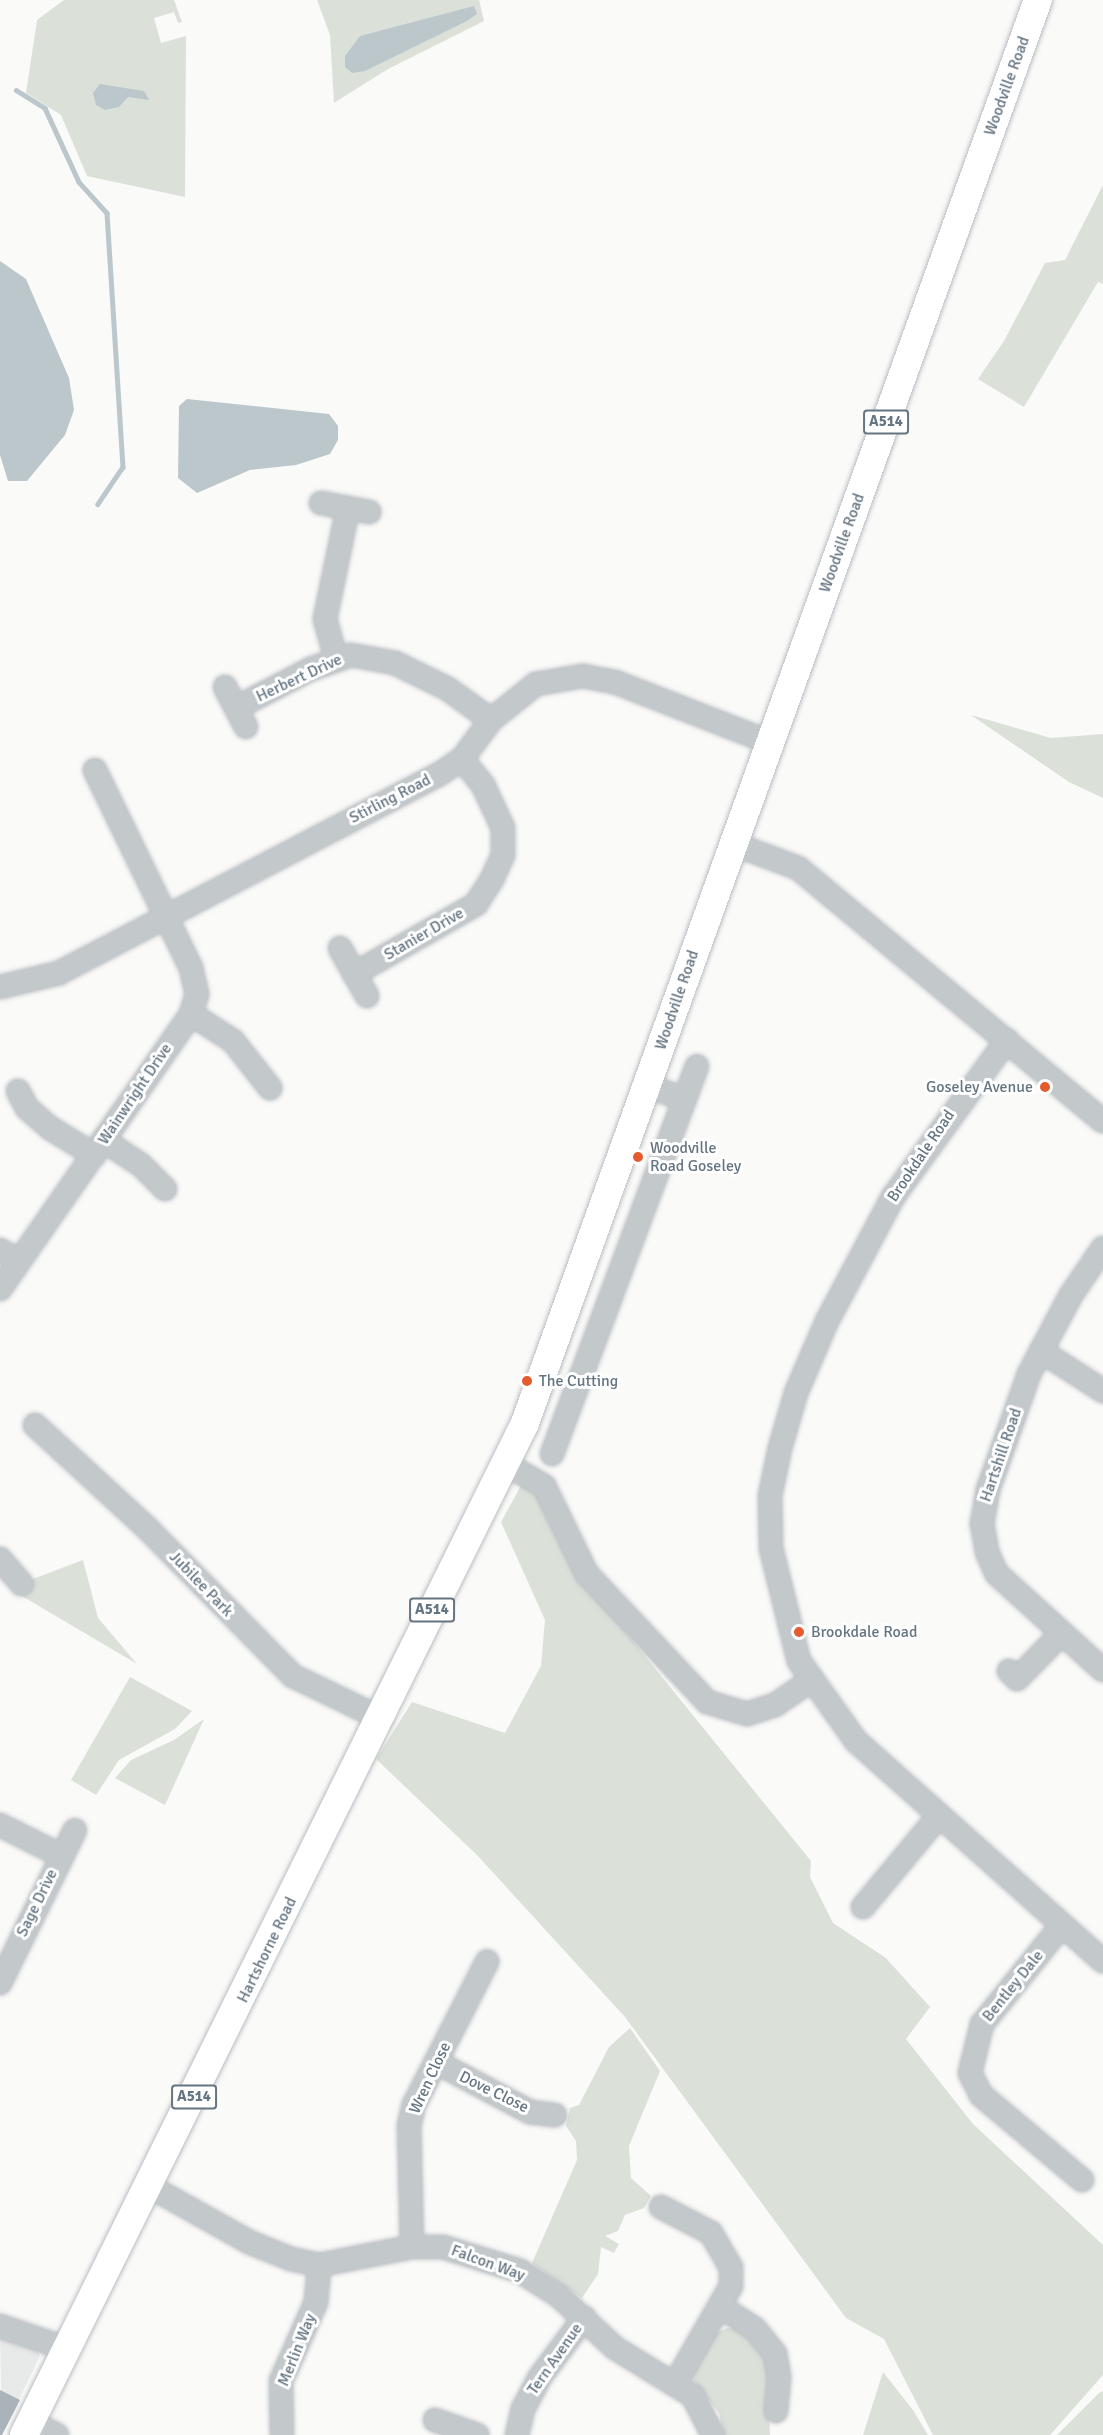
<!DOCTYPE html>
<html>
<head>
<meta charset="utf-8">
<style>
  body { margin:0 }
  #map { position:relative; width:1103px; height:2435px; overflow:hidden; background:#fafaf8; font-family:Signika,sans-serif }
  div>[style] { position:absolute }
  .built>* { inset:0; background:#e8e9e9 }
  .green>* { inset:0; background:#dbe1d9 }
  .water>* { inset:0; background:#bcc7cc }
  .stream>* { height:4.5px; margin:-2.25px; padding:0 2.25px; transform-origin:2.25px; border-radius:2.25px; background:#bcc7cc }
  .building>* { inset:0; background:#aab3b9 }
  .roads { filter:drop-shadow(0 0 2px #b9bdc1) drop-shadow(0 0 2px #b9bdc1) }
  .minor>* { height:22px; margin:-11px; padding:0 11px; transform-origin:11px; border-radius:11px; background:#c3c8cb }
  .major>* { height:28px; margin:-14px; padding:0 14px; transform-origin:14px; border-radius:14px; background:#fff }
  .dots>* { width:16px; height:16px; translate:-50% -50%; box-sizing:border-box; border:3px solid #fff; border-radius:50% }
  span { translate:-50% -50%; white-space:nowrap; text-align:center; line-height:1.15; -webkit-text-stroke:6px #fff; paint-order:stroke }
  .shield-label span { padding:2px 4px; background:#fff; border:2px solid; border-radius:4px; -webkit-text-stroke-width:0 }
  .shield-label { font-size:15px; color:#657582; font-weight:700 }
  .street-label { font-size:16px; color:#657582 }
  .poi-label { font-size:16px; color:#657582 }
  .right { translate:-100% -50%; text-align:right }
  .left { translate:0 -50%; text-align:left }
</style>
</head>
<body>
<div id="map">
  <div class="built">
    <div style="clip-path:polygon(0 2337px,35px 2346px,40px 2356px,2px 2435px)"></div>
  </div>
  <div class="green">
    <div style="clip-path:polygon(64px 0,174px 0,182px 22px,178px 23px,174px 12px,154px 18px,161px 43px,186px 36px,185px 197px,87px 176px,61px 115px,26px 93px,37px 20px)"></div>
    <div style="clip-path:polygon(317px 0,479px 0,484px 21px,388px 69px,334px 103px,330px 35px)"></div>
    <div style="clip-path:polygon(1103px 185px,1103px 284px,1098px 282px,1024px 407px,978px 379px,1004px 341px,1045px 263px,1065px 260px)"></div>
    <div style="clip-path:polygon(971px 715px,1051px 738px,1103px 734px,1103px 798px,1069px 782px)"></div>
    <div style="clip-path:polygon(524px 1480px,537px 1489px,581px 1577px,811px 1861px,810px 1877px,833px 1923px,886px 1958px,930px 2007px,906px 2039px,973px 2124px,1103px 2245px,1103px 2375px,1050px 2435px,933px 2435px,884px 2339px,846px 2318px,625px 2017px,477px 1855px,376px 1759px,412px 1702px,505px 1733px,541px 1666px,545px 1620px,501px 1522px)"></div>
    <div style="clip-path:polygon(83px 1560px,98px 1618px,137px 1664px,17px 1593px,33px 1579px)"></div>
    <div style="clip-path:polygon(130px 1677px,192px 1711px,175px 1729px,119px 1760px,96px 1795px,71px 1780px)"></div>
    <div style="clip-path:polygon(204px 1719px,165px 1805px,115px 1778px,131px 1760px,174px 1740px)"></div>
    <div style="clip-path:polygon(630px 2028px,660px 2071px,629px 2146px,631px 2178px,651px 2196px,644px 2208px,625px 2215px,618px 2231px,605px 2236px,619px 2244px,614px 2253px,601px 2247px,598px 2274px,582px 2298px,532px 2263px,577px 2160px,576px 2141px,566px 2126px,570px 2108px,579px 2105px,609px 2047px)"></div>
    <div style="clip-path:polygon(727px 2328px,740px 2329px,767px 2359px,770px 2435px,724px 2435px,719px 2413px,691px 2377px,712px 2335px)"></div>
    <div style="clip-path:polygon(883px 2372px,913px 2410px,928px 2435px,863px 2435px)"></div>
    <div style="clip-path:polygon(1103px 2391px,1103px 2435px,1057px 2435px,1099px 2393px)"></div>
  </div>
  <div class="water">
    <div style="clip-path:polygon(474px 6px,477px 14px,467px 21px,365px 71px,352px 73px,345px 67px,345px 56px,360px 36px)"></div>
    <div style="clip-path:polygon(100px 84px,144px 91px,149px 100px,128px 97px,119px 107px,105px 110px,96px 105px,93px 93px)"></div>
    <div style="clip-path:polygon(0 261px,26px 279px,69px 378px,74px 410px,65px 435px,27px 481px,8px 481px,0 455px)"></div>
    <div style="clip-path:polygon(187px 399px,329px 414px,338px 426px,338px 440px,330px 454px,296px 465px,250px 470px,197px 493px,178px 478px,179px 406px)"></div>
  </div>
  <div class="stream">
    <div style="left:16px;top:90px;width:34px;rotate:32deg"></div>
    <div style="left:45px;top:108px;width:81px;rotate:65.3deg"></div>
    <div style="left:79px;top:182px;width:42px;rotate:47.9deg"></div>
    <div style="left:107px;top:213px;width:255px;rotate:86.4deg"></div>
    <div style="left:123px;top:467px;width:45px;rotate:124deg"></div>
  </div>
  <div class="building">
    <div style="clip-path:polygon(0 2390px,20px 2400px,2px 2435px,0 2435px)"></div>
  </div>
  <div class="roads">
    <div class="minor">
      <div style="left:321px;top:503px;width:49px;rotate:10.6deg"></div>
      <div style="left:336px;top:658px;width:41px;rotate:-105.8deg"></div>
      <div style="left:325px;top:619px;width:113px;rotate:-78.3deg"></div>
      <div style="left:225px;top:687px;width:45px;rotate:62.3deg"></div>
      <div style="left:236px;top:708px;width:85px;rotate:-27.5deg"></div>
      <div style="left:311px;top:669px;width:42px;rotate:-19.3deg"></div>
      <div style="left:351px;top:655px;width:45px;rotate:10.3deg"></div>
      <div style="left:395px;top:663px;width:59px;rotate:26.1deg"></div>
      <div style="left:448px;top:689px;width:53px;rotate:35.8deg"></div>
      <div style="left:731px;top:843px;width:72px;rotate:20.5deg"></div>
      <div style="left:798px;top:868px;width:396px;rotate:39.7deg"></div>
      <div style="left:340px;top:948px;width:55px;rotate:60.6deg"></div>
      <div style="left:354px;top:974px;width:141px;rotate:-29.8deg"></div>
      <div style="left:476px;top:904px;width:30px;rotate:-57deg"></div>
      <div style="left:492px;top:879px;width:26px;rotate:-65deg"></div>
      <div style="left:503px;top:855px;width:27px;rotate:-90deg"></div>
      <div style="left:503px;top:828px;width:47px;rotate:-114.9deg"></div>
      <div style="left:483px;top:785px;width:33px;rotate:-129deg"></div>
      <div style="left:0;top:987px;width:61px;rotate:-13.3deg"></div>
      <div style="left:59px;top:973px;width:428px;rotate:-27.6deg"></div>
      <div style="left:438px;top:775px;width:29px;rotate:-34deg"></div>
      <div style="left:462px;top:759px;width:49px;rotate:-53.4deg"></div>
      <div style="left:491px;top:720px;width:58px;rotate:-38.7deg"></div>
      <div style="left:536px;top:684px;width:48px;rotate:-9.7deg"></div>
      <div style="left:583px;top:676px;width:33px;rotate:11deg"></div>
      <div style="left:615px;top:682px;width:165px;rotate:21.3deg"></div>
      <div style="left:191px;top:1014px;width:50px;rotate:32.7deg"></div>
      <div style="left:233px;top:1041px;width:60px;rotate:51.8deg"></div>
      <div style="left:1007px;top:1040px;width:194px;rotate:126deg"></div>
      <div style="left:893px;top:1197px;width:140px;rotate:118deg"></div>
      <div style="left:827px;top:1321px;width:78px;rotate:113.3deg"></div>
      <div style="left:796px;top:1393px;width:57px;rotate:106.2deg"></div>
      <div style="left:780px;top:1448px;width:49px;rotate:101.8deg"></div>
      <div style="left:770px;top:1496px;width:52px;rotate:88.9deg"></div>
      <div style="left:771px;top:1548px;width:116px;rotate:76.1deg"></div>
      <div style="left:799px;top:1661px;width:98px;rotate:54.5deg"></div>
      <div style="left:856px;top:1741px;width:331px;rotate:41.7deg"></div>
      <div style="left:647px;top:1086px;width:39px;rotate:19deg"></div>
      <div style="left:18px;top:1091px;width:19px;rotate:62deg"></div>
      <div style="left:27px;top:1108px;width:30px;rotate:41deg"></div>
      <div style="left:50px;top:1128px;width:52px;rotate:31.5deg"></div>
      <div style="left:103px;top:1140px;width:45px;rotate:33.3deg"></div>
      <div style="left:141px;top:1165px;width:34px;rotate:45deg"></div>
      <div style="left:1103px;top:1248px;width:57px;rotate:124.2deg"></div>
      <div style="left:1071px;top:1295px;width:89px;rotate:118deg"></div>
      <div style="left:1029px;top:1374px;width:123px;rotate:109.5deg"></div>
      <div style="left:988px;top:1490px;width:34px;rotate:100deg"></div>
      <div style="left:982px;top:1523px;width:29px;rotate:80deg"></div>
      <div style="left:987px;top:1552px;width:24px;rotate:66deg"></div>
      <div style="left:997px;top:1574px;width:143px;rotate:42.2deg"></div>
      <div style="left:0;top:1250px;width:22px;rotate:30deg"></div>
      <div style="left:0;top:1289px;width:335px;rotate:-55.2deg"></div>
      <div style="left:191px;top:1014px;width:21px;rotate:-73deg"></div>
      <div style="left:197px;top:994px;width:27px;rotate:-103deg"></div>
      <div style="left:191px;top:968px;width:220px;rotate:-115.9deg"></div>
      <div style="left:1041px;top:1351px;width:74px;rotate:32.8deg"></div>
      <div style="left:35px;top:1425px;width:152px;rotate:42.6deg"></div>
      <div style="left:147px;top:1528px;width:208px;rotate:45.4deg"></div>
      <div style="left:293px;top:1676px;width:99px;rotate:25.8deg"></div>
      <div style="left:552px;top:1454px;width:414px;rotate:-69.5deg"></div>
      <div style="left:506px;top:1464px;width:44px;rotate:30.1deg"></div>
      <div style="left:544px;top:1486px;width:98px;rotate:64deg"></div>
      <div style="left:587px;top:1574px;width:175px;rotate:46.8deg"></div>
      <div style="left:707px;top:1702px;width:42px;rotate:16.7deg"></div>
      <div style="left:747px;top:1714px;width:29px;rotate:-18deg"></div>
      <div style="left:775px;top:1705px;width:42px;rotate:-34.4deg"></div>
      <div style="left:0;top:1559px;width:33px;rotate:49deg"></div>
      <div style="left:1009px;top:1671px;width:11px;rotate:45deg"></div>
      <div style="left:1017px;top:1679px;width:64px;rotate:-45.6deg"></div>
      <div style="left:0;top:1825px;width:67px;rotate:26.6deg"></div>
      <div style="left:863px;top:1907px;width:117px;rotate:-50.2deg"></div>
      <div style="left:1062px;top:1925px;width:127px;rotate:128.9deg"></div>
      <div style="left:982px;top:2024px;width:50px;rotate:103.8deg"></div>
      <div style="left:970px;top:2073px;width:25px;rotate:63deg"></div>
      <div style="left:981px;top:2095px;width:132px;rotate:40.1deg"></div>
      <div style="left:0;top:1983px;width:170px;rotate:-63.9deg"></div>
      <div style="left:436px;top:2062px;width:106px;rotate:28deg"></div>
      <div style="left:530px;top:2112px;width:25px;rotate:7deg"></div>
      <div style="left:149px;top:2186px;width:115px;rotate:29.2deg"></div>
      <div style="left:249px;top:2242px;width:45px;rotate:22deg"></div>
      <div style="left:291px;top:2259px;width:29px;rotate:12deg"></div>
      <div style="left:319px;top:2265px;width:95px;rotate:-11deg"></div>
      <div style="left:412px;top:2247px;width:31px"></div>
      <div style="left:443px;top:2247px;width:81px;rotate:17.3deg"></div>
      <div style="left:520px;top:2271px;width:46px;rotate:32.7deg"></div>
      <div style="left:559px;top:2296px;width:76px;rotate:42.9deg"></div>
      <div style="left:615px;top:2348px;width:92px;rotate:31.6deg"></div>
      <div style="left:693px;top:2396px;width:44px;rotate:62.9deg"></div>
      <div style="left:661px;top:2207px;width:56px;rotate:27.5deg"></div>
      <div style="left:711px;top:2233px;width:39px;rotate:60deg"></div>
      <div style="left:731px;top:2267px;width:19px;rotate:90deg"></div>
      <div style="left:731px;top:2286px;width:111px;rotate:119.8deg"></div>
      <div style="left:412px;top:2247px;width:121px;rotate:-91.4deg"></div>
      <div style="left:409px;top:2126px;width:22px;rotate:-77deg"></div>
      <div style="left:414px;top:2105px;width:161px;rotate:-63deg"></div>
      <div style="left:721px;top:2307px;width:40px;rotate:32.9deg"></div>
      <div style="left:755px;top:2329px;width:32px;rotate:51deg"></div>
      <div style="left:775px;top:2354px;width:23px;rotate:80deg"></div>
      <div style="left:779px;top:2377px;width:34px;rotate:95deg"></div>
      <div style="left:0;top:2326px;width:71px;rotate:18.9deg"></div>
      <div style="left:435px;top:2420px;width:45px;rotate:19.7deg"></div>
      <div style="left:31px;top:2422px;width:29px;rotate:27deg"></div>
      <div style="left:282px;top:2435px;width:54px;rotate:-91.1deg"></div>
      <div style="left:281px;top:2381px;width:86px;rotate:-66.1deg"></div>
      <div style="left:316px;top:2302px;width:37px;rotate:-85deg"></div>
      <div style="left:517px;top:2435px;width:27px;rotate:-77deg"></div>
      <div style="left:523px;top:2409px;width:36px;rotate:-62deg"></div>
      <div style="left:540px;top:2377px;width:74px;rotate:-53.3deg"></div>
    </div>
    <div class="major">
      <div style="left:24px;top:2435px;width:1129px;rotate:-63.66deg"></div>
      <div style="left:525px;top:1423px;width:1513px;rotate:-70.18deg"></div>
    </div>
  </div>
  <div class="dots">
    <div style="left:1045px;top:1087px;background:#e35b2e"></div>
    <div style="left:638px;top:1157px;background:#e35b2e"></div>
    <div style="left:527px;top:1381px;background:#e35b2e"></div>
    <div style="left:799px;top:1632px;background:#e35b2e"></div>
  </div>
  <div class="shield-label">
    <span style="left:886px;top:422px">A514</span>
    <span style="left:432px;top:1610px">A514</span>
    <span style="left:194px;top:2097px">A514</span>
  </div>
  <div class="street-label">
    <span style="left:1007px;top:86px;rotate:-70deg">Woodville Road</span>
    <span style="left:842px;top:543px;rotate:-70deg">Woodville Road</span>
    <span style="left:299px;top:678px;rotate:-25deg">Herbert Drive</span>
    <span style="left:390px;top:799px;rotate:-27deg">Stirling Road</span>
    <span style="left:424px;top:934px;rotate:-30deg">Stanier Drive</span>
    <span style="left:677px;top:1000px;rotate:-71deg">Woodville Road</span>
    <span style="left:135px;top:1094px;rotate:-56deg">Wainwright Drive</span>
    <span style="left:921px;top:1156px;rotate:-56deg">Brookdale Road</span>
    <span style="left:1001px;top:1455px;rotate:-71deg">Hartshill Road</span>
    <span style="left:201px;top:1584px;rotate:46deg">Jubilee Park</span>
    <span style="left:37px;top:1903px;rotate:-64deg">Sage Drive</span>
    <span style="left:267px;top:1950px;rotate:-64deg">Hartshorne Road</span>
    <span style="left:1013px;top:1986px;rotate:-51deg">Bentley Dale</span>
    <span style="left:430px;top:2078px;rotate:-65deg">Wren Close</span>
    <span style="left:494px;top:2092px;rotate:26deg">Dove Close</span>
    <span style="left:488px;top:2263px;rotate:20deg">Falcon Way</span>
    <span style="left:297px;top:2350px;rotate:-68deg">Merlin Way</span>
    <span style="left:555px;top:2359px;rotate:-55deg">Tern Avenue</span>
  </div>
  <div class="poi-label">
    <span class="right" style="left:1033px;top:1087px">Goseley Avenue</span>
    <span class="left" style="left:650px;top:1157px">Woodville<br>Road Goseley</span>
    <span class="left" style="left:539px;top:1381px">The Cutting</span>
    <span class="left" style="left:811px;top:1632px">Brookdale Road</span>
  </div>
</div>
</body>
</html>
